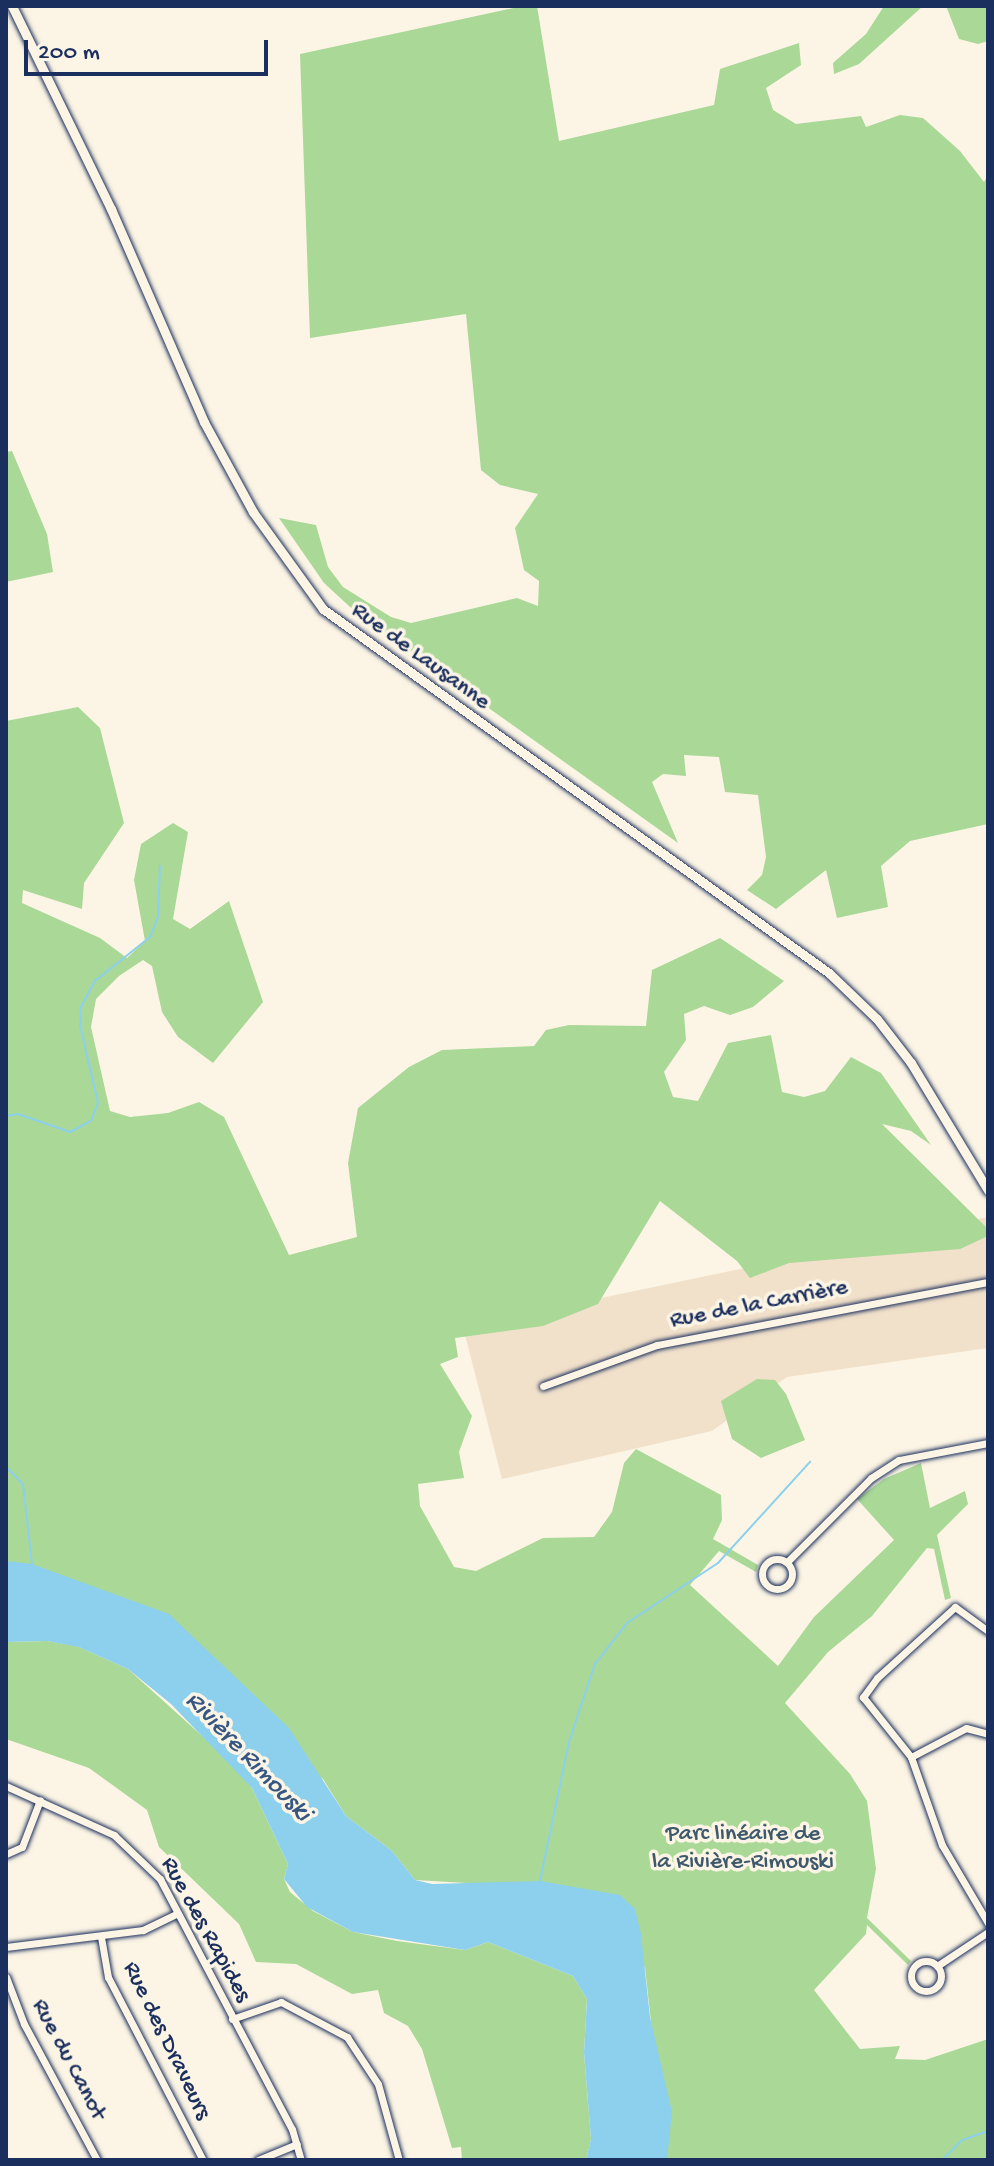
<!DOCTYPE html>
<html>
<head>
<meta charset="utf-8">
<style>
  body { margin:0 }
  #map { position:relative; width:994px; height:2166px; overflow:hidden; background:#fcf5e5; font-family:"Gochi Hand",sans-serif }
  div>[style] { position:absolute }
  .built>* { inset:0; background:#f2e1ca }
  .green>* { inset:0; background:#a9d897 }
  .water>* { inset:0; background:#8cd0ee }
  .stream>* { height:2px; margin:-1px; padding:0 1px; transform-origin:1px; border-radius:1px; background:#8cd0ee }
  .roads { filter:drop-shadow(0 0 2px #1b2f5e) drop-shadow(0 0 2px #1b2f5e) }
  .minor>* { height:7px; margin:-3.5px; padding:0 3.5px; transform-origin:3.5px; border-radius:3.5px; background:#fcf5e5 }
  .minor>.ring { margin:-3.5px; padding:0; box-sizing:content-box; background:none; border:7px solid #fcf5e5; border-radius:50% }
  .tertiary>* { height:9px; margin:-4.5px; padding:0 4.5px; transform-origin:4.5px; border-radius:4.5px; background:#fcf5e5 }
  span { translate:-50% -50%; white-space:nowrap; text-align:center; line-height:1.15; -webkit-text-stroke:7px #fcf5e5; paint-order:stroke }
  .street-label { font-size:24px; color:#1b2f5e }
  .park-label { font-size:24px; color:#3e596c }
  .water-label { font-size:26px; color:#375782; font-style:italic }
  .frame { position:absolute; inset:0; border:8px solid #1b2f5e; pointer-events:none }
  .scale { position:absolute; left:24px; top:40px; width:244px; height:36px; box-sizing:border-box; border:4px solid #1b2f5e; border-top:0; padding-left:10px; font-size:24px; line-height:28px; white-space:nowrap; color:#1b2f5e; -webkit-text-stroke:6px #fcf5e5; paint-order:stroke }
</style>
</head>
<body>
<div id="map">
  <div class="built">
    <div style="clip-path:polygon(988px 1217px,988px 1348px,787px 1377px,712px 1431px,502px 1479px,463px 1327px)"></div>
  </div>
  <div class="green">
    <div style="clip-path:polygon(523px 6px,537px 6px,559px 141px,714px 105px,720px 69px,799px 43px,801px 65px,766px 88px,773px 110px,796px 124px,861px 116px,866px 127px,900px 115px,923px 118px,960px 151px,984px 182px,988px 175px,988px 824px,910px 841px,881px 866px,888px 907px,837px 918px,826px 870px,776px 909px,747px 890px,762px 875px,766px 857px,758px 795px,725px 792px,719px 757px,684px 755px,686px 776px,663px 774px,652px 782px,678px 843px,361px 617px,324px 583px,279px 518px,316px 525px,328px 567px,343px 587px,391px 617px,411px 623px,517px 598px,538px 606px,539px 581px,524px 570px,515px 528px,538px 494px,500px 485px,481px 470px,466px 314px,310px 338px,300px 54px)"></div>
    <div style="clip-path:polygon(884px 6px,923px 6px,859px 64px,834px 74px,833px 63px,866px 34px)"></div>
    <div style="clip-path:polygon(946px 6px,988px 6px,988px 41px,978px 44px,959px 39px)"></div>
    <div style="clip-path:polygon(12px 451px,47px 534px,53px 572px,6px 582px,6px 452px)"></div>
    <div style="clip-path:polygon(78px 707px,100px 728px,124px 823px,84px 883px,82px 909px,23px 890px,22px 903px,100px 938px,127px 958px,145px 941px,134px 880px,141px 844px,173px 823px,188px 832px,173px 919px,190px 929px,229px 901px,263px 1002px,213px 1063px,178px 1037px,162px 1012px,152px 966px,143px 960px,119px 976px,96px 999px,91px 1027px,110px 1111px,130px 1117px,168px 1113px,199px 1102px,224px 1117px,289px 1255px,357px 1237px,348px 1163px,358px 1108px,409px 1067px,442px 1050px,534px 1046px,546px 1030px,569px 1025px,646px 1026px,652px 970px,720px 938px,784px 981px,753px 1007px,730px 1015px,704px 1006px,684px 1014px,686px 1040px,664px 1072px,673px 1097px,698px 1101px,728px 1043px,771px 1035px,782px 1092px,804px 1097px,825px 1091px,851px 1057px,881px 1073px,931px 1145px,911px 1131px,882px 1124px,988px 1229px,988px 1236px,960px 1249px,789px 1263px,750px 1278px,737px 1261px,660px 1201px,598px 1304px,543px 1326px,455px 1338px,458px 1357px,440px 1364px,472px 1416px,459px 1452px,464px 1478px,418px 1484px,420px 1506px,454px 1567px,476px 1571px,543px 1538px,594px 1537px,612px 1512px,624px 1463px,636px 1449px,721px 1495px,722px 1520px,713px 1539px,758px 1565px,756px 1572px,719px 1551px,690px 1585px,778px 1666px,814px 1617px,894px 1540px,857px 1499px,884px 1479px,921px 1463px,930px 1508px,965px 1491px,968px 1504px,937px 1535px,951px 1598px,945px 1600px,934px 1549px,927px 1548px,872px 1616px,828px 1652px,785px 1703px,850px 1774px,867px 1801px,876px 1869px,867px 1918px,911px 1961px,908px 1965px,867px 1925px,866px 1934px,814px 1990px,860px 2049px,900px 2046px,895px 2059px,925px 2060px,988px 2039px,988px 2160px,666px 2160px,645px 1967px,466px 1883px,415px 1880px,392px 1851px,346px 1816px,323px 1779px,6px 1570px,6px 721px)"></div>
    <div style="clip-path:polygon(757px 1379px,775px 1380px,786px 1394px,805px 1440px,761px 1458px,732px 1439px,721px 1401px)"></div>
    <div style="clip-path:polygon(47px 1641px,77px 1646px,128px 1669px,231px 1762px,252px 1788px,278px 1843px,288px 1864px,284px 1879px,290px 1892px,313px 1911px,353px 1932px,397px 1941px,465px 1950px,488px 1942px,573px 1976px,587px 1999px,584px 2053px,591px 2139px,586px 2160px,462px 2160px,461px 2147px,452px 2148px,422px 2049px,408px 2026px,384px 2013px,378px 1990px,352px 1994px,296px 1964px,256px 1962px,239px 1924px,159px 1847px,147px 1810px,89px 1768px,6px 1739px,6px 1642px)"></div>
  </div>
  <div class="water">
    <div style="clip-path:polygon(6px 1561px,32px 1564px,169px 1614px,289px 1728px,346px 1816px,392px 1851px,415px 1880px,432px 1884px,540px 1881px,620px 1895px,635px 1909px,641px 1934px,650px 2017px,672px 2112px,667px 2160px,586px 2160px,591px 2139px,584px 2053px,587px 1999px,573px 1976px,488px 1942px,465px 1950px,353px 1932px,307px 1907px,284px 1879px,288px 1864px,252px 1788px,171px 1704px,128px 1669px,79px 1647px,47px 1641px,6px 1642px)"></div>
  </div>
  <div class="stream">
    <div style="left:6px;top:1116px;width:12px;rotate:-9deg"></div>
    <div style="left:18px;top:1114px;width:55px;rotate:19.1deg"></div>
    <div style="left:70px;top:1132px;width:24px;rotate:-28deg"></div>
    <div style="left:91px;top:1121px;width:19px;rotate:-69deg"></div>
    <div style="left:98px;top:1103px;width:80px;rotate:-103deg"></div>
    <div style="left:80px;top:1025px;width:18px;rotate:-87deg"></div>
    <div style="left:81px;top:1007px;width:30px;rotate:-62deg"></div>
    <div style="left:95px;top:981px;width:70px;rotate:-38.7deg"></div>
    <div style="left:150px;top:937px;width:22px;rotate:-68deg"></div>
    <div style="left:158px;top:917px;width:51px;rotate:-87.8deg"></div>
    <div style="left:6px;top:1467px;width:24px;rotate:45deg"></div>
    <div style="left:23px;top:1484px;width:81px;rotate:83.6deg"></div>
    <div style="left:540px;top:1881px;width:142px;rotate:-78.2deg"></div>
    <div style="left:569px;top:1742px;width:82px;rotate:-71.6deg"></div>
    <div style="left:595px;top:1664px;width:52px;rotate:-52deg"></div>
    <div style="left:627px;top:1623px;width:109px;rotate:-33.4deg"></div>
    <div style="left:718px;top:1563px;width:137px;rotate:-47.7deg"></div>
    <div style="left:942px;top:2160px;width:28px;rotate:-45deg"></div>
    <div style="left:962px;top:2140px;width:28px;rotate:-19deg"></div>
  </div>
  <div class="roads">
    <div class="minor">
      <div style="left:543px;top:1386px;width:121px;rotate:-19.8deg"></div>
      <div style="left:657px;top:1345px;width:337px;rotate:-10.8deg"></div>
      <div class="ring" style="left:762px;top:1559px;width:23px;height:23px"></div>
      <div style="left:787px;top:1562px;width:119px;rotate:-45deg"></div>
      <div style="left:871px;top:1478px;width:33px;rotate:-33deg"></div>
      <div style="left:899px;top:1460px;width:91px;rotate:-10.8deg"></div>
      <div style="left:988px;top:1631px;width:41px;rotate:-144deg"></div>
      <div style="left:955px;top:1607px;width:105px;rotate:137.7deg"></div>
      <div style="left:877px;top:1678px;width:24px;rotate:126deg"></div>
      <div style="left:863px;top:1697px;width:77px;rotate:51.3deg"></div>
      <div style="left:911px;top:1757px;width:93px;rotate:70.6deg"></div>
      <div style="left:942px;top:1845px;width:91px;rotate:59.5deg"></div>
      <div style="left:911px;top:1757px;width:62px;rotate:-27.8deg"></div>
      <div style="left:966px;top:1728px;width:23px;rotate:15deg"></div>
      <div style="left:6px;top:1786px;width:119px;rotate:24.4deg"></div>
      <div style="left:114px;top:1835px;width:64px;rotate:43.7deg"></div>
      <div style="left:160px;top:1879px;width:283px;rotate:62.2deg"></div>
      <div style="left:292px;top:2129px;width:32px;rotate:74deg"></div>
      <div style="left:6px;top:1854px;width:17px;rotate:-24deg"></div>
      <div style="left:22px;top:1847px;width:50px;rotate:-69deg"></div>
      <div style="left:101px;top:1937px;width:41px;rotate:80.1deg"></div>
      <div style="left:108px;top:1977px;width:206px;rotate:62.6deg"></div>
      <div style="left:6px;top:1947px;width:138px;rotate:-7.1deg"></div>
      <div style="left:143px;top:1930px;width:37px;rotate:-26deg"></div>
      <div class="ring" style="left:911px;top:1961px;width:23px;height:23px"></div>
      <div style="left:937px;top:1966px;width:61px;rotate:-33.7deg"></div>
      <div style="left:6px;top:1977px;width:50px;rotate:69deg"></div>
      <div style="left:24px;top:2024px;width:154px;rotate:61.8deg"></div>
      <div style="left:232px;top:2019px;width:52px;rotate:-19.1deg"></div>
      <div style="left:281px;top:2002px;width:75px;rotate:27.9deg"></div>
      <div style="left:347px;top:2037px;width:56px;rotate:56.6deg"></div>
      <div style="left:378px;top:2084px;width:79px;rotate:74.6deg"></div>
      <div style="left:258px;top:2160px;width:42px;rotate:-22.3deg"></div>
    </div>
    <div class="tertiary">
      <div style="left:12px;top:6px;width:226px;rotate:64deg"></div>
      <div style="left:111px;top:209px;width:232px;rotate:66.4deg"></div>
      <div style="left:204px;top:422px;width:102px;rotate:61.4deg"></div>
      <div style="left:253px;top:512px;width:120px;rotate:54.2deg"></div>
      <div style="left:323px;top:609px;width:623px;rotate:35.73deg"></div>
      <div style="left:829px;top:973px;width:66px;rotate:43.8deg"></div>
      <div style="left:877px;top:1019px;width:56px;rotate:52.3deg"></div>
      <div style="left:911px;top:1063px;width:149px;rotate:58.8deg"></div>
    </div>
  </div>
  <div class="street-label">
    <span style="left:420px;top:657px;rotate:36deg">Rue de Lausanne</span>
    <span style="left:759px;top:1305px;rotate:-11deg">Rue de la Carrière</span>
    <span style="left:205px;top:1930px;rotate:61deg">Rue des Rapides</span>
    <span style="left:166px;top:2041px;rotate:64deg">Rue des Draveurs</span>
    <span style="left:68px;top:2060px;rotate:62deg">Rue du Canot</span>
  </div>
  <div class="park-label">
    <span style="left:743px;top:1849px">Parc linéaire de<br>la Rivière-Rimouski</span>
  </div>
  <div class="water-label">
    <span style="left:247px;top:1758px;rotate:46deg">Rivière Rimouski</span>
  </div>
  <div class="frame"></div>
  <div class="scale">200 m</div>
</div>
</body>
</html>
